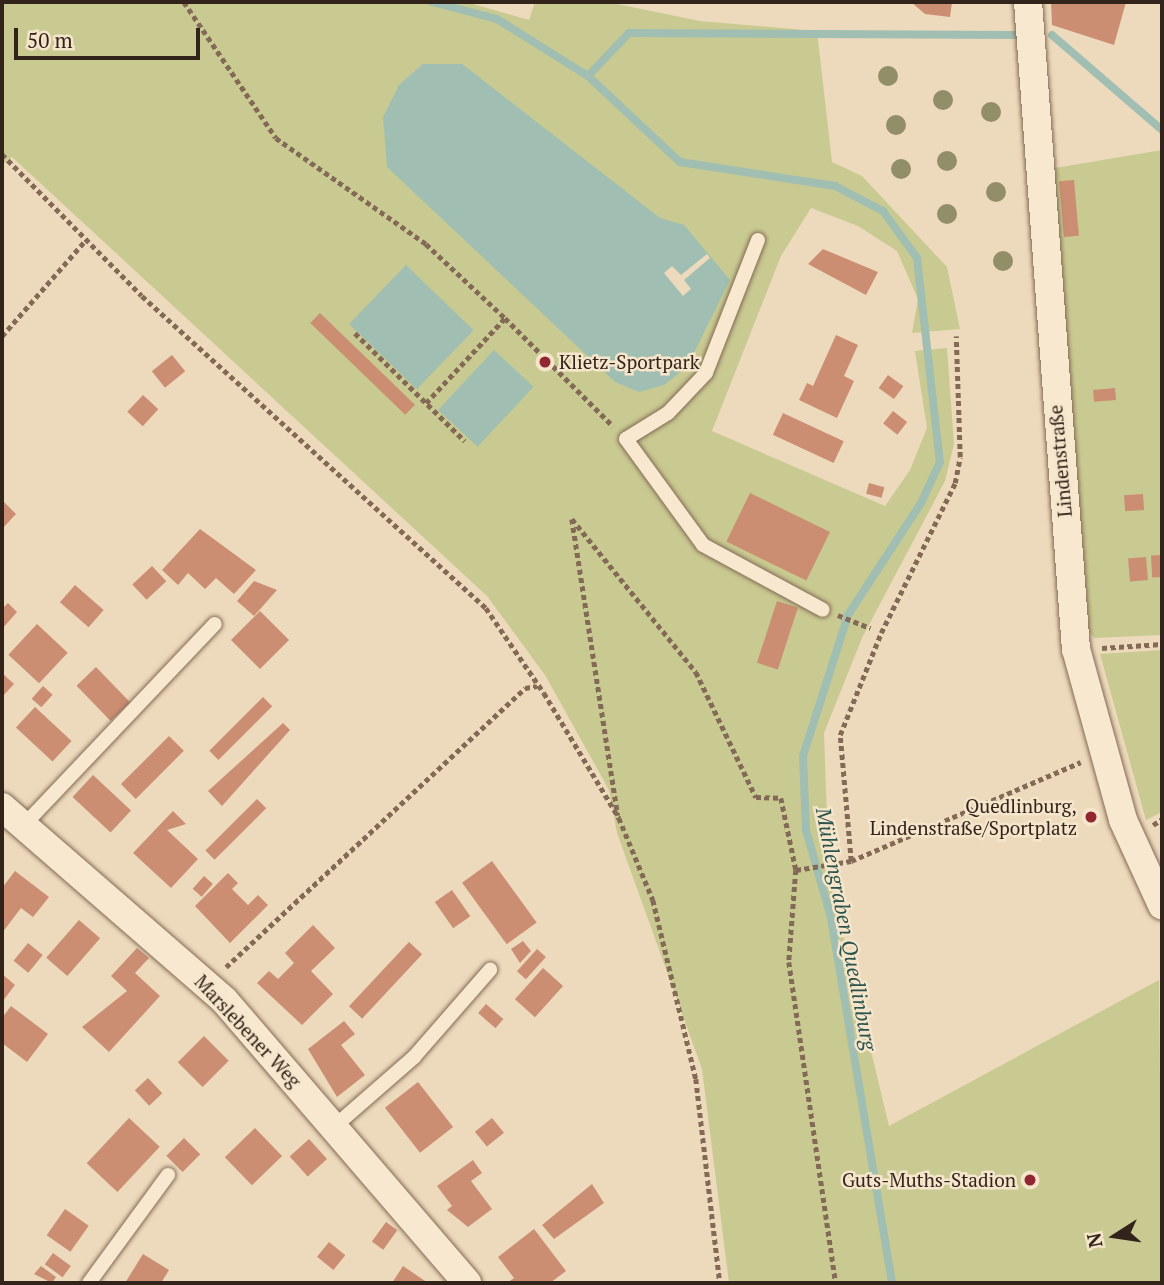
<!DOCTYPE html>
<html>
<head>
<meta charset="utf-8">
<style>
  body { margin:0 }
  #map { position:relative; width:1164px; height:1285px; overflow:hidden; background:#eddabc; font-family:"PT Serif",serif }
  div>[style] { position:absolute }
  .green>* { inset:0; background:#c9ca91 }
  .water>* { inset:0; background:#a0beb2; transform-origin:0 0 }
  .pier>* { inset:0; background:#eddabc }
  .stream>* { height:8px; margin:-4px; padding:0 4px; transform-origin:4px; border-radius:4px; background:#a0beb2 }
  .building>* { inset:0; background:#cb8e72; transform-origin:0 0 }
  .path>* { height:4.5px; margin-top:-2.25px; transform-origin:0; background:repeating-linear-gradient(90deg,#846a56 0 5px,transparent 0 8.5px) }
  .roads { filter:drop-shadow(0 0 2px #846a56) drop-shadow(0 0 2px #846a56) }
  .service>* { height:14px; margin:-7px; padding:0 7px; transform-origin:7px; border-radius:7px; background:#f8e8cf }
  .minor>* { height:28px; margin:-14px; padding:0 14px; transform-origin:14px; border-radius:14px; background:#f8e8cf }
  .trees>* { width:20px; height:20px; margin:-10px; border-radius:50%; background:#928e67 }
  .dots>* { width:19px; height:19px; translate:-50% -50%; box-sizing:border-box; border:4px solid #f4e5cb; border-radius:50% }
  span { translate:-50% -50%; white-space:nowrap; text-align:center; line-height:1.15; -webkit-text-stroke:5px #f4e5cb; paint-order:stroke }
  .poi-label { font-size:19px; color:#33241b }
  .left { translate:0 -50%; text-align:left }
  .right { translate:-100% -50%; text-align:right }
  .street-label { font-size:19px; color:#33241b }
  .water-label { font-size:21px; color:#2a534c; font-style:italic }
  .frame { position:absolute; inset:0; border:4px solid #33241b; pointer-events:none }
  .north { position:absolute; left:1080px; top:1201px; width:70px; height:70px; -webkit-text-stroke:5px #f4e5cb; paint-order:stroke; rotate:258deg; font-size:19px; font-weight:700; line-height:28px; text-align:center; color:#33241b }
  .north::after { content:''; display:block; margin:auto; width:24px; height:32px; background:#33241b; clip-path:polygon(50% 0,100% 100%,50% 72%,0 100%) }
  .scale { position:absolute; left:14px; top:28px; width:186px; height:32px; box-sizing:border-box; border:4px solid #33241b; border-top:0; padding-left:9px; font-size:21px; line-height:24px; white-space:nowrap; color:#33241b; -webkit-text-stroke:5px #f4e5cb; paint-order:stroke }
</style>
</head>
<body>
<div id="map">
  <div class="green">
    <div style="clip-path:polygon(2px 2px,466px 2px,529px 20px,535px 2px,607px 2px,700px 21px,817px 31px,832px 162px,862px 176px,947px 267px,960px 329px,912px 333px,918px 299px,897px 251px,858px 226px,811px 208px,781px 256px,712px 431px,885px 506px,910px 470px,927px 428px,915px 351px,947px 348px,954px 444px,945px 481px,862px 638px,824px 733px,829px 876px,889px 1126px,1159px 980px,1162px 1283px,729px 1283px,702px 1069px,617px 833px,609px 790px,545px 675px,487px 596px,12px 157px,2px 165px)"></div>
    <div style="clip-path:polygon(1162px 150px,1162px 635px,1094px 638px,1083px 625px,1049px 169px)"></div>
    <div style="clip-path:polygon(1162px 650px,1162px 812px,1146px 820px,1100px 654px)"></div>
  </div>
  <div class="water">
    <div style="clip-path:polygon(423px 64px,462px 64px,660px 218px,684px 225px,730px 280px,687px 367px,664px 385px,639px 392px,615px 382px,387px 167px,383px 117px,399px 85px)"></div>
    <div style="left:406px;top:265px;width:94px;height:82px;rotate:44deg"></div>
    <div style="left:494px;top:350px;width:54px;height:82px;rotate:43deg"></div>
  </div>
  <div class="pier">
    <div style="clip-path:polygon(707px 254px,710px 258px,684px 280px,691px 289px,683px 296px,664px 273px,672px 266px,681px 275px)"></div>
  </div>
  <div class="stream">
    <div style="left:432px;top:2px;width:67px;rotate:14.7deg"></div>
    <div style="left:497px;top:19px;width:107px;rotate:32.1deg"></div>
    <div style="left:588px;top:76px;width:126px;rotate:43.1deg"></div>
    <div style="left:680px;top:162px;width:157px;rotate:8.8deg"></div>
    <div style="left:835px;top:186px;width:54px;rotate:27.5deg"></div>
    <div style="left:883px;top:211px;width:58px;rotate:54.1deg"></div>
    <div style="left:917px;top:258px;width:205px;rotate:83.6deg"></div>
    <div style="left:940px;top:462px;width:45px;rotate:114.9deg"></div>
    <div style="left:921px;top:503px;width:134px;rotate:123.1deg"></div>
    <div style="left:848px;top:615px;width:148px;rotate:107.7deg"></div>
    <div style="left:803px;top:756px;width:74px;rotate:87.7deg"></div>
    <div style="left:806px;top:830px;width:91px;rotate:74.1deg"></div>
    <div style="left:831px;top:918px;width:370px;rotate:80.5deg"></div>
    <div style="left:1052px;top:35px;width:145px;rotate:40.8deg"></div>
    <div style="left:588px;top:76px;width:59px;rotate:-46.4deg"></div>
    <div style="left:629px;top:33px;width:387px;rotate:0.3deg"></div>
  </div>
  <div class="building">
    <div style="clip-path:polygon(911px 2px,952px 2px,950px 17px,925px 14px)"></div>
    <div style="clip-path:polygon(1051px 2px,1126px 2px,1114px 45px,1052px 25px)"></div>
    <div style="left:1074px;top:180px;width:56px;height:15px;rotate:85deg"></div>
    <div style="clip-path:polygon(823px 249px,878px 272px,866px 295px,808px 264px)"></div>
    <div style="left:320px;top:313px;width:132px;height:14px;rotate:44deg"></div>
    <div style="clip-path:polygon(836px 335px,858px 345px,844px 376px,854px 381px,837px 418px,799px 400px,807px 383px,813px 386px)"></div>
    <div style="left:172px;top:355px;width:21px;height:26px;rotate:51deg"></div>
    <div style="left:888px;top:375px;width:19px;height:16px;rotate:36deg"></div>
    <div style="left:1115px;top:388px;width:12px;height:22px;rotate:85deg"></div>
    <div style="left:143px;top:395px;width:21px;height:23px;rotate:43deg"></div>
    <div style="left:893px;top:411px;width:18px;height:16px;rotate:38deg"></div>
    <div style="left:783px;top:413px;width:67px;height:24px;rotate:25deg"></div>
    <div style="left:869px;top:483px;width:16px;height:11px;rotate:15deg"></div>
    <div style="left:750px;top:493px;width:89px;height:54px;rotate:26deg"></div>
    <div style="left:1143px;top:494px;width:16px;height:19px;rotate:86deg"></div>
    <div style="clip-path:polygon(3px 501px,16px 514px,2px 529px,2px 503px)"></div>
    <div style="clip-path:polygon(200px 529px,256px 570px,234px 594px,216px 578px,205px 589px,188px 573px,178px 585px,162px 570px)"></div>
    <div style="left:1161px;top:555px;width:22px;height:10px;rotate:87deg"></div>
    <div style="left:1146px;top:557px;width:23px;height:18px;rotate:85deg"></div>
    <div style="left:152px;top:566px;width:21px;height:27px;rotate:47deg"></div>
    <div style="clip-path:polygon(254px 581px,277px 590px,254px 616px,237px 601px)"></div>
    <div style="left:75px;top:585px;width:38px;height:23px;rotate:41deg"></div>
    <div style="left:777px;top:601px;width:22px;height:65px;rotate:18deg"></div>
    <div style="clip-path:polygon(8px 603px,17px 612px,2px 629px,2px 609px)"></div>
    <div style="left:260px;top:611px;width:41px;height:41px;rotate:45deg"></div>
    <div style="left:37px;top:624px;width:42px;height:42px;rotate:43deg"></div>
    <div style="left:96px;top:667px;width:49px;height:27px;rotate:46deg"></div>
    <div style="clip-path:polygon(2px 673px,14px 684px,2px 697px)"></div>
    <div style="left:43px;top:686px;width:13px;height:17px;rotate:42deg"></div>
    <div style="left:263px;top:697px;width:13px;height:76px;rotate:45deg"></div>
    <div style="left:35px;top:707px;width:50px;height:28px;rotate:43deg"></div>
    <div style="clip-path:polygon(283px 723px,290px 730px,222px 806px,208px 791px)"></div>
    <div style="left:169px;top:736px;width:21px;height:68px;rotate:45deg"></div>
    <div style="left:93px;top:775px;width:52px;height:30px;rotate:43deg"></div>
    <div style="left:257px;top:799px;width:13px;height:73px;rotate:45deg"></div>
    <div style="clip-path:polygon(173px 811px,186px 824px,167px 830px,198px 859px,171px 888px,133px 853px)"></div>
    <div style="left:492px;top:861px;width:76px;height:37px;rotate:54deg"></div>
    <div style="clip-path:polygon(15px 871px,49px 897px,33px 917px,21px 908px,2px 933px,2px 888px)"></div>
    <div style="clip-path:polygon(228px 873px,238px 883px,232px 889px,248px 905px,258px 895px,268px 905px,230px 943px,195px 906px)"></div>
    <div style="left:204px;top:876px;width:12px;height:17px;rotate:42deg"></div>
    <div style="left:452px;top:890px;width:32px;height:21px;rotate:55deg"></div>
    <div style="left:79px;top:920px;width:28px;height:50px;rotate:41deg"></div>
    <div style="clip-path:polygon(313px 925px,335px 948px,311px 971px,333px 994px,302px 1025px,257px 983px,269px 971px,278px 979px,294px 963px,285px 953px)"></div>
    <div style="clip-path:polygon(523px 941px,531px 951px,520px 963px,511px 949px)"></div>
    <div style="left:409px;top:942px;width:18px;height:88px;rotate:43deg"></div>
    <div style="left:28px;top:943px;width:19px;height:23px;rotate:39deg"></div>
    <div style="clip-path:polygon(137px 948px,149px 958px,135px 973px,160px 996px,109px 1052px,82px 1027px,127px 991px,111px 976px)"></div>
    <div style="left:537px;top:949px;width:12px;height:30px;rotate:42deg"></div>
    <div style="left:543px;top:968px;width:27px;height:42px;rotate:42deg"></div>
    <div style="clip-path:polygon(2px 974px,15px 985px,2px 1002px)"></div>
    <div style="left:486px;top:1004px;width:23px;height:12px;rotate:41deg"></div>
    <div style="clip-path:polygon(11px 1006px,48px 1034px,27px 1062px,2px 1043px,2px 1018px)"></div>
    <div style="clip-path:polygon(344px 1021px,355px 1034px,341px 1045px,365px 1075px,337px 1097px,308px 1049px)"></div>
    <div style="left:204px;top:1036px;width:35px;height:37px;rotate:45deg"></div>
    <div style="left:148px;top:1078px;width:21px;height:18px;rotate:47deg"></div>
    <div style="left:418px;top:1082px;width:57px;height:42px;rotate:52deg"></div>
    <div style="left:129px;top:1118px;width:42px;height:62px;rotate:43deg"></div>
    <div style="left:492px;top:1118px;width:19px;height:22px;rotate:51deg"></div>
    <div style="left:255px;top:1128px;width:39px;height:42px;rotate:46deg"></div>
    <div style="left:184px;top:1138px;width:23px;height:25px;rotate:45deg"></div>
    <div style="left:309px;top:1139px;width:27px;height:26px;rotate:48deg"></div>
    <div style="clip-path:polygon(473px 1160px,482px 1173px,471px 1181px,492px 1209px,468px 1227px,447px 1210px,452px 1206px,437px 1186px)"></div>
    <div style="clip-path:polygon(592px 1184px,604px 1203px,554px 1239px,542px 1225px)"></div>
    <div style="left:65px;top:1209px;width:29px;height:32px;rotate:35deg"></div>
    <div style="left:386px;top:1222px;width:14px;height:24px;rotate:36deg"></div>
    <div style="clip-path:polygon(534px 1229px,566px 1271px,550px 1283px,507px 1283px,514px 1278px,498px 1257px)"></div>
    <div style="left:329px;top:1242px;width:21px;height:19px;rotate:39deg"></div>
    <div style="left:53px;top:1253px;width:22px;height:14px;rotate:36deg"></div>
    <div style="clip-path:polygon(143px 1254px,169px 1270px,161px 1283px,125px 1283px)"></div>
    <div style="clip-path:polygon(41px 1266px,56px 1277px,52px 1283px,34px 1274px)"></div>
    <div style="clip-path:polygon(403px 1266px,428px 1283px,392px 1283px)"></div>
  </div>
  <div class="path">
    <div style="left:184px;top:2px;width:164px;rotate:55.9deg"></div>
    <div style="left:276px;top:138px;width:184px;rotate:35.2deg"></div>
    <div style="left:426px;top:244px;width:108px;rotate:43.1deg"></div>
    <div style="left:2px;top:154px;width:199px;rotate:45.4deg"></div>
    <div style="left:142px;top:296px;width:464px;rotate:42.2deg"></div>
    <div style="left:486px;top:608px;width:103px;rotate:55.7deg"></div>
    <div style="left:544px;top:693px;width:146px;rotate:59deg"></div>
    <div style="left:619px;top:818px;width:89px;rotate:67.5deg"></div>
    <div style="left:653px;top:900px;width:184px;rotate:76.5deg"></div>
    <div style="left:696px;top:1079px;width:205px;rotate:83.3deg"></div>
    <div style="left:355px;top:333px;width:154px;rotate:44.5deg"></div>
    <div style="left:2px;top:336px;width:126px;rotate:-48.9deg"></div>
    <div style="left:426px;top:403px;width:116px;rotate:-47.1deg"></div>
    <div style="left:505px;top:318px;width:153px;rotate:45deg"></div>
    <div style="left:572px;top:519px;width:197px;rotate:51deg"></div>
    <div style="left:696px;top:672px;width:139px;rotate:64.4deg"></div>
    <div style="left:756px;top:797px;width:25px;rotate:2deg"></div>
    <div style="left:781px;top:798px;width:74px;rotate:78.2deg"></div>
    <div style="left:796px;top:870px;width:92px;rotate:94.4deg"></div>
    <div style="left:789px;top:962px;width:324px;rotate:81.7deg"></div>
    <div style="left:572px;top:519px;width:300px;rotate:81.2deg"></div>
    <div style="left:838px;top:615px;width:35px;rotate:22deg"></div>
    <div style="left:1102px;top:648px;width:60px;rotate:-3.8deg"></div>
    <div style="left:1153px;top:825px;width:11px;rotate:-34deg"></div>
    <div style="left:851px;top:861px;width:126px;rotate:-95deg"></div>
    <div style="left:840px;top:735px;width:110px;rotate:-68.1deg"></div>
    <div style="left:881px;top:633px;width:167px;rotate:-63.7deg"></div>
    <div style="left:955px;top:483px;width:26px;rotate:-79deg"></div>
    <div style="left:960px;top:457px;width:121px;rotate:-91.9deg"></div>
    <div style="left:796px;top:870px;width:56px;rotate:-9.3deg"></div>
    <div style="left:851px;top:861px;width:250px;rotate:-23.3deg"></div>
    <div style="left:226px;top:967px;width:409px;rotate:-43deg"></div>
    <div style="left:525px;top:688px;width:12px;rotate:-9deg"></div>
  </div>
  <div class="roads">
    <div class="service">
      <div style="left:758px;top:240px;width:143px;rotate:111.4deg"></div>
      <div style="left:706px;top:373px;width:55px;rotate:133.5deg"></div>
      <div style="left:668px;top:413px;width:49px;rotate:148.2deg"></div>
      <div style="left:626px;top:439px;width:131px;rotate:54deg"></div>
      <div style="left:703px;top:545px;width:136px;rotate:28.4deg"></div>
      <div style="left:24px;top:825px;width:277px;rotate:-46.5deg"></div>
      <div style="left:335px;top:1126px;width:105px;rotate:-41.1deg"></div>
      <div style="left:414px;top:1057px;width:116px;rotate:-48.9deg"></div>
      <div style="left:89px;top:1283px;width:134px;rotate:-53.8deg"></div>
    </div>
    <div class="minor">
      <div style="left:1028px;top:2px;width:649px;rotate:85.76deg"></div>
      <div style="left:1076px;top:649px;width:177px;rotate:74.6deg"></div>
      <div style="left:1123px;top:820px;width:94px;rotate:65.4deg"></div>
      <div style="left:2px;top:807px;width:294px;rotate:41deg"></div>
      <div style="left:224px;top:1000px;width:373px;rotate:49.3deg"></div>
    </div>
  </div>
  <div class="trees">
    <div style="left:888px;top:76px"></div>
    <div style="left:943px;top:100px"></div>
    <div style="left:991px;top:112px"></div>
    <div style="left:896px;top:125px"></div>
    <div style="left:947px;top:161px"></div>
    <div style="left:901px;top:169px"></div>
    <div style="left:996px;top:192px"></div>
    <div style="left:947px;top:214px"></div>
    <div style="left:1003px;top:261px"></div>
  </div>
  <div class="dots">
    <div style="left:545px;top:362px;background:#922732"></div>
    <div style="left:1091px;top:817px;background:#922732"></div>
    <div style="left:1030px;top:1180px;background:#922732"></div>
  </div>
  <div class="poi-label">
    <span class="left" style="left:559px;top:362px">Klietz-Sportpark</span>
    <span class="right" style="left:1077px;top:817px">Quedlinburg,<br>Lindenstraße/Sportplatz</span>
    <span class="right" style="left:1016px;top:1180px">Guts-Muths-Stadion</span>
  </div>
  <div class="street-label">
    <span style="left:1060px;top:461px;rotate:-95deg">Lindenstraße</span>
    <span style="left:248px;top:1031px;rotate:47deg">Marslebener Weg</span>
  </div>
  <div class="water-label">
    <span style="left:847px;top:929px;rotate:79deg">Mühlengraben Quedlinburg</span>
  </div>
  <div class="frame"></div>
  <div class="north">N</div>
  <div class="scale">50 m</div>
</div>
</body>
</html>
